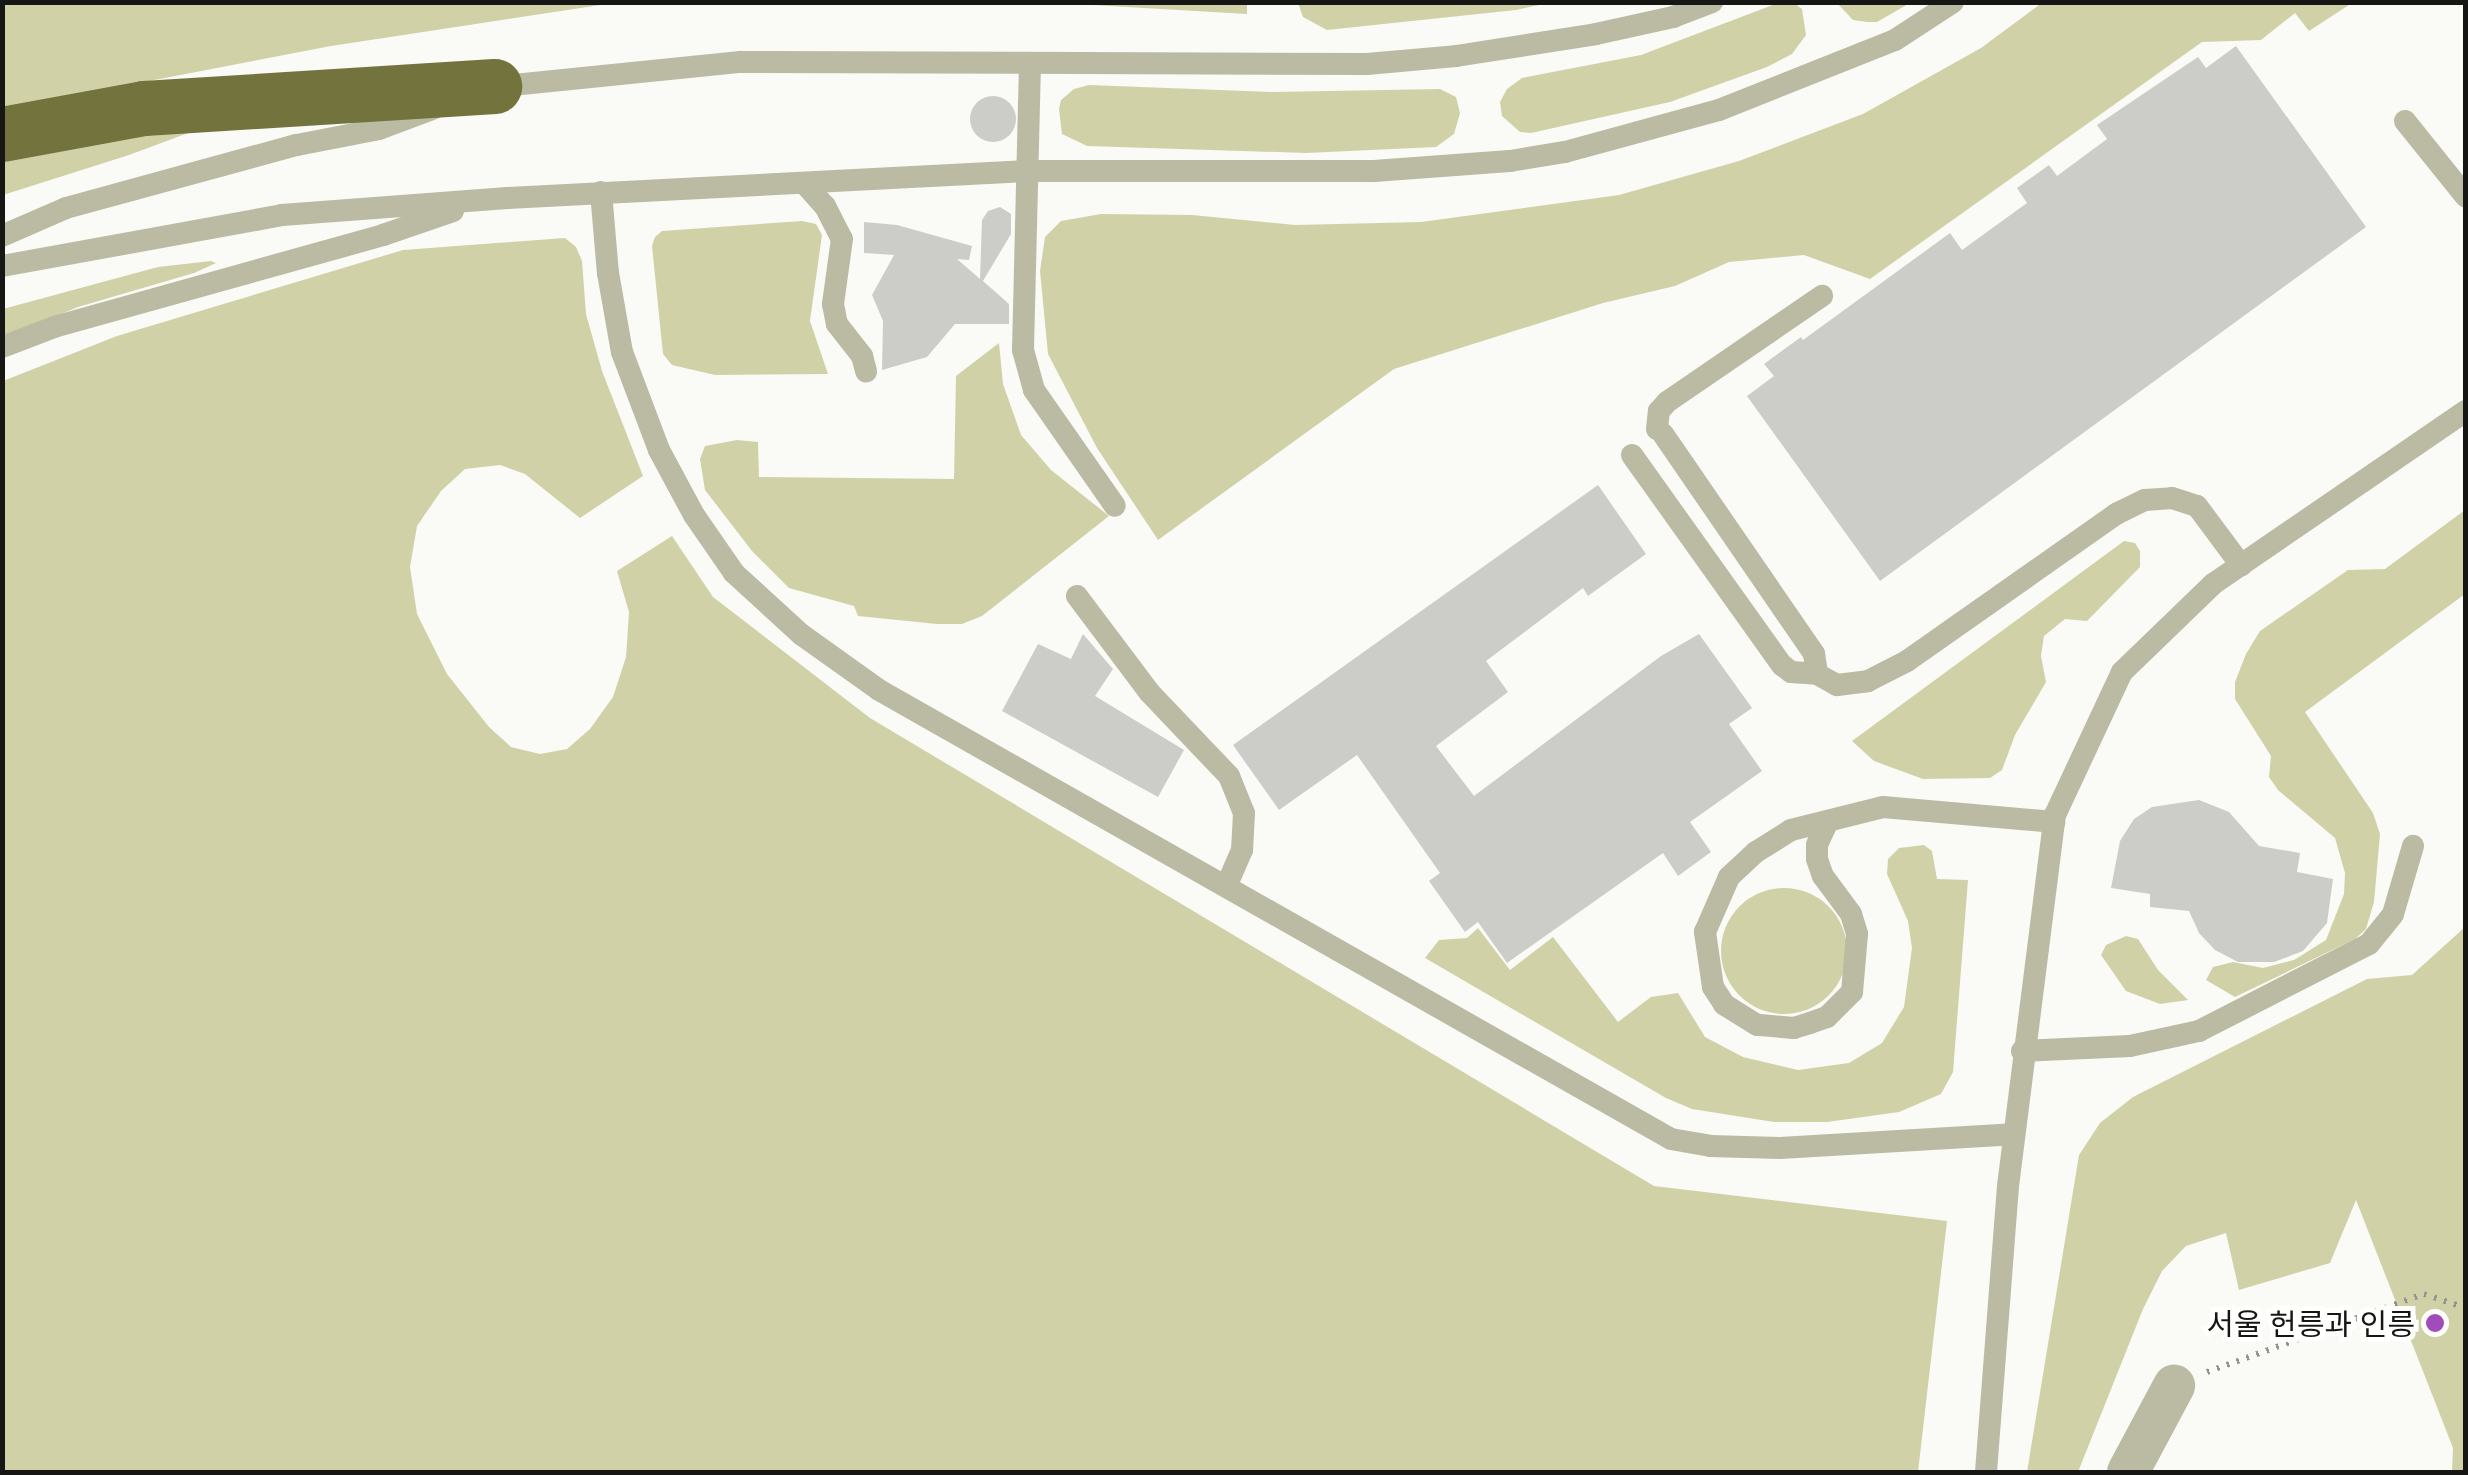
<!DOCTYPE html>
<html>
<head>
<meta charset="utf-8">
<style>
  body { margin:0 }
  #map { position:relative; width:2468px; height:1475px; overflow:hidden; background:#fafaf7; font-family:Lato,"Noto Sans KR",sans-serif }
  div>[style] { position:absolute }
  .green>* { inset:0; background:#d1d1a8 }
  .round { border-radius:50% }
  .building>* { inset:0; background:#ccccc9 }
  .path>* { height:6px; margin-top:-3px; transform-origin:0; background:repeating-linear-gradient(90deg,#939391 0 2.5px,transparent 0 10.5px) }
  .lane>* { height:22px; margin:-11px; padding:0 11px; transform-origin:11px; border-radius:11px; background:#bbbba3 }
  .street>* { height:42px; margin:-21px; padding:0 21px; transform-origin:21px; border-radius:21px; background:#bbbba3 }
  .highway>* { height:55px; margin:-27.5px; padding:0 27.5px; transform-origin:27.5px; border-radius:27.5px; background:#73733d }
  .dots>* { width:28px; height:28px; translate:-50% -50%; box-sizing:border-box; border:5px solid #fffffe; border-radius:50% }
  span { translate:-50% -50%; white-space:nowrap; text-align:center; line-height:1.15; -webkit-text-stroke:10px #fffffe; paint-order:stroke }
  .poi-label { font-size:30px; color:#161615 }
  .right { translate:-100% -50%; text-align:right }
  .frame { position:absolute; inset:0; border:5px solid #161615; pointer-events:none }
</style>
</head>
<body>
<div id="map">
  <div class="green">
    <div style="clip-path:polygon(2043px 2px,2352px 3px,2309px 31px,2295px 13px,2261px 40px,2202px 42px,1870px 279px,1804px 255px,1729px 262px,1675px 286px,1603px 303px,1394px 369px,1158px 540px,1097px 448px,1048px 354px,1040px 271px,1045px 237px,1061px 221px,1101px 214px,1192px 215px,1295px 225px,1421px 222px,1619px 195px,1739px 161px,1863px 114px,1981px 48px)"></div>
    <div style="clip-path:polygon(3px 3px,607px 3px,607px 4px,331px 46px,3px 109px)"></div>
    <div style="clip-path:polygon(1058px 3px,1247px 3px,1247px 14px)"></div>
    <div style="clip-path:polygon(1298px 3px,1298px 2px,1548px 3px,1516px 10px,1327px 30px,1303px 17px)"></div>
    <div style="clip-path:polygon(1778px 3px,1794px 3px,1802px 9px,1806px 35px,1792px 54px,1767px 67px,1670px 102px,1531px 133px,1520px 132px,1502px 116px,1500px 102px,1507px 89px,1522px 78px,1641px 55px)"></div>
    <div style="clip-path:polygon(1837px 3px,1910px 3px,1877px 22px,1867px 22px,1853px 20px)"></div>
    <div style="clip-path:polygon(1089px 85px,1273px 92px,1440px 89px,1456px 97px,1460px 113px,1454px 134px,1436px 147px,1306px 153px,1087px 146px,1062px 134px,1059px 109px,1061px 100px,1074px 89px)"></div>
    <div style="clip-path:polygon(199px 129px,129px 155px,3px 195px,3px 152px)"></div>
    <div style="clip-path:polygon(802px 221px,816px 224px,822px 235px,810px 321px,828px 374px,715px 375px,672px 365px,663px 354px,652px 246px,655px 237px,662px 231px)"></div>
    <div style="clip-path:polygon(565px 238px,576px 247px,582px 261px,586px 314px,602px 371px,643px 476px,580px 518px,525px 474px,500px 465px,465px 469px,441px 491px,417px 526px,410px 567px,417px 614px,447px 674px,489px 727px,511px 747px,540px 754px,567px 749px,590px 729px,613px 697px,626px 657px,629px 612px,617px 571px,672px 536px,713px 597px,870px 718px,1654px 1186px,1947px 1221px,1918px 1472px,3px 1472px,3px 381px,117px 336px,403px 250px)"></div>
    <div style="clip-path:polygon(211px 261px,216px 263px,194px 273px,78px 307px,3px 338px,3px 309px,158px 267px)"></div>
    <div style="clip-path:polygon(999px 343px,1003px 384px,1021px 435px,1051px 470px,1109px 516px,982px 616px,962px 624px,937px 624px,858px 616px,854px 606px,789px 588px,752px 551px,705px 490px,700px 459px,705px 446px,737px 440px,758px 442px,759px 477px,954px 479px,956px 376px)"></div>
    <div style="clip-path:polygon(2465px 510px,2465px 594px,2305px 712px,2373px 813px,2380px 834px,2374px 902px,2366px 929px,2355px 939px,2235px 997px,2206px 980px,2213px 967px,2233px 962px,2263px 968px,2294px 960px,2326px 940px,2344px 894px,2345px 873px,2335px 838px,2278px 790px,2269px 777px,2271px 756px,2235px 699px,2235px 682px,2246px 654px,2260px 631px,2348px 570px,2385px 569px)"></div>
    <div style="clip-path:polygon(2124px 541px,2135px 543px,2140px 551px,2140px 567px,2087px 621px,2065px 619px,2044px 636px,2041px 656px,2046px 682px,2015px 735px,2002px 770px,1990px 778px,1923px 779px,1874px 761px,1852px 741px)"></div>
    <div style="clip-path:polygon(1924px 845px,1932px 851px,1937px 879px,1968px 880px,1953px 1072px,1941px 1094px,1899px 1112px,1827px 1122px,1774px 1122px,1692px 1109px,1666px 1098px,1425px 958px,1439px 940px,1467px 938px,1478px 928px,1510px 970px,1553px 937px,1618px 1022px,1651px 997px,1678px 993px,1705px 1037px,1743px 1057px,1798px 1070px,1849px 1063px,1882px 1043px,1904px 1007px,1912px 948px,1908px 921px,1887px 874px,1888px 859px,1899px 848px)"></div>
    <div class="round" style="left:1721px;top:888px;width:126px;height:126px"></div>
    <div style="clip-path:polygon(2465px 927px,2465px 1472px,2452px 1472px,2453px 1448px,2356px 1200px,2330px 1263px,2239px 1290px,2226px 1233px,2186px 1246px,2162px 1271px,2143px 1309px,2078px 1472px,2027px 1472px,2079px 1155px,2100px 1123px,2133px 1097px,2367px 979px,2412px 975px)"></div>
    <div style="clip-path:polygon(2126px 936px,2138px 939px,2158px 970px,2188px 1000px,2160px 1004px,2126px 991px,2101px 955px,2106px 945px)"></div>
  </div>
  <div class="building">
    <div style="clip-path:polygon(2236px 46px,2366px 227px,1880px 581px,1747px 396px,1774px 376px,1764px 364px,1801px 337px,1803px 340px,1950px 233px,1962px 250px,2027px 203px,2017px 188px,2049px 165px,2057px 176px,2107px 139px,2097px 125px,2198px 57px,2206px 68px)"></div>
    <div class="round" style="left:970px;top:96px;width:46px;height:46px"></div>
    <div style="clip-path:polygon(1000px 207px,1011px 214px,1011px 234px,983px 281px,1009px 304px,1009px 324px,955px 324px,927px 357px,882px 370px,883px 321px,872px 295px,894px 255px,864px 253px,864px 222px,897px 225px,972px 246px,969px 260px,957px 259px,980px 279px,982px 220px,988px 211px)"></div>
    <div style="clip-path:polygon(1598px 485px,1646px 554px,1588px 596px,1583px 588px,1486px 661px,1508px 692px,1436px 746px,1474px 796px,1661px 656px,1699px 634px,1752px 708px,1729px 724px,1762px 771px,1690px 822px,1711px 852px,1678px 876px,1663px 853px,1507px 963px,1478px 922px,1465px 932px,1429px 881px,1440px 873px,1357px 755px,1279px 810px,1233px 745px)"></div>
    <div style="clip-path:polygon(1083px 634px,1113px 669px,1095px 696px,1184px 750px,1158px 797px,1002px 711px,1038px 644px,1071px 659px)"></div>
    <div style="clip-path:polygon(2199px 800px,2229px 812px,2259px 846px,2300px 853px,2297px 872px,2333px 879px,2327px 923px,2303px 951px,2274px 962px,2238px 962px,2215px 950px,2199px 933px,2189px 911px,2150px 907px,2150px 894px,2111px 888px,2120px 841px,2134px 819px,2152px 807px)"></div>
  </div>
  <div class="path">
    <div style="left:2207px;top:1372px;width:231px;rotate:-19.8deg"></div>
    <div style="left:2424px;top:1294px;width:44px;rotate:18.4deg"></div>
  </div>
  <div class="lane">
    <div style="left:1030px;top:63px;width:287px;rotate:91.4deg"></div>
    <div style="left:1023px;top:350px;width:41px;rotate:74.6deg"></div>
    <div style="left:1034px;top:390px;width:141px;rotate:55.1deg"></div>
    <div style="left:493px;top:87px;width:249px;rotate:-5.8deg"></div>
    <div style="left:741px;top:62px;width:626px;rotate:0.18deg"></div>
    <div style="left:1367px;top:64px;width:89px;rotate:-5.1deg"></div>
    <div style="left:1456px;top:56px;width:142px;rotate:-8.9deg"></div>
    <div style="left:1596px;top:34px;width:79px;rotate:-12.4deg"></div>
    <div style="left:1673px;top:17px;width:42px;rotate:-21deg"></div>
    <div style="left:2405px;top:121px;width:97px;rotate:51.2deg"></div>
    <div style="left:804px;top:183px;width:31px;rotate:48deg"></div>
    <div style="left:825px;top:206px;width:37px;rotate:63deg"></div>
    <div style="left:842px;top:239px;width:66px;rotate:97.9deg"></div>
    <div style="left:833px;top:304px;width:20px;rotate:79deg"></div>
    <div style="left:837px;top:324px;width:41px;rotate:52deg"></div>
    <div style="left:862px;top:356px;width:16px;rotate:75deg"></div>
    <div style="left:601px;top:192px;width:81px;rotate:85.1deg"></div>
    <div style="left:608px;top:273px;width:80px;rotate:80deg"></div>
    <div style="left:622px;top:352px;width:105px;rotate:69.3deg"></div>
    <div style="left:659px;top:450px;width:74px;rotate:61.7deg"></div>
    <div style="left:694px;top:515px;width:70px;rotate:55.4deg"></div>
    <div style="left:734px;top:573px;width:92px;rotate:42.4deg"></div>
    <div style="left:802px;top:635px;width:95px;rotate:35.5deg"></div>
    <div style="left:879px;top:690px;width:910px;rotate:29.55deg"></div>
    <div style="left:1671px;top:1139px;width:40px;rotate:10deg"></div>
    <div style="left:1710px;top:1146px;width:70px;rotate:1.6deg"></div>
    <div style="left:1780px;top:1148px;width:233px;rotate:-3.4deg"></div>
    <div style="left:2px;top:236px;width:70px;rotate:-23.6deg"></div>
    <div style="left:66px;top:208px;width:239px;rotate:-15.3deg"></div>
    <div style="left:297px;top:145px;width:84px;rotate:-11deg"></div>
    <div style="left:379px;top:129px;width:60px;rotate:-20.6deg"></div>
    <div style="left:2px;top:266px;width:285px;rotate:-10.3deg"></div>
    <div style="left:282px;top:215px;width:226px;rotate:-4.3deg"></div>
    <div style="left:507px;top:198px;width:522px;rotate:-2.97deg"></div>
    <div style="left:1028px;top:171px;width:346px"></div>
    <div style="left:1374px;top:171px;width:136px;rotate:-4.2deg"></div>
    <div style="left:1510px;top:161px;width:56px;rotate:-9.3deg"></div>
    <div style="left:1565px;top:152px;width:160px;rotate:-15.3deg"></div>
    <div style="left:1719px;top:110px;width:189px;rotate:-21.7deg"></div>
    <div style="left:1895px;top:40px;width:69px;rotate:-33.2deg"></div>
    <div style="left:2px;top:347px;width:56px;rotate:-21deg"></div>
    <div style="left:54px;top:327px;width:342px;rotate:-15.6deg"></div>
    <div style="left:383px;top:235px;width:74px;rotate:-18.9deg"></div>
    <div style="left:1657px;top:429px;width:18px;rotate:-84deg"></div>
    <div style="left:1659px;top:411px;width:12px;rotate:-48deg"></div>
    <div style="left:1667px;top:402px;width:188px;rotate:-34.4deg"></div>
    <div style="left:1663px;top:434px;width:267px;rotate:55.5deg"></div>
    <div style="left:1814px;top:654px;width:20px;rotate:81deg"></div>
    <div style="left:1632px;top:455px;width:258px;rotate:54.5deg"></div>
    <div style="left:1782px;top:665px;width:11px;rotate:38deg"></div>
    <div style="left:1791px;top:672px;width:26px;rotate:4deg"></div>
    <div style="left:1817px;top:674px;width:23px;rotate:29deg"></div>
    <div style="left:1837px;top:685px;width:31px;rotate:-7deg"></div>
    <div style="left:1868px;top:681px;width:44px;rotate:-27.1deg"></div>
    <div style="left:1907px;top:661px;width:256px;rotate:-35.1deg"></div>
    <div style="left:2116px;top:514px;width:32px;rotate:-26deg"></div>
    <div style="left:2145px;top:500px;width:27px;rotate:-4deg"></div>
    <div style="left:2172px;top:498px;width:26px;rotate:18deg"></div>
    <div style="left:2197px;top:506px;width:74px;rotate:53.3deg"></div>
    <div style="left:1077px;top:596px;width:120px;rotate:53.1deg"></div>
    <div style="left:1149px;top:692px;width:116px;rotate:46.4deg"></div>
    <div style="left:1229px;top:776px;width:40px;rotate:68deg"></div>
    <div style="left:1244px;top:813px;width:37px;rotate:93deg"></div>
    <div style="left:1242px;top:850px;width:40px;rotate:113.4deg"></div>
    <div style="left:1828px;top:821px;width:26px;rotate:115deg"></div>
    <div style="left:1817px;top:845px;width:14px;rotate:90deg"></div>
    <div style="left:1817px;top:859px;width:18px;rotate:71deg"></div>
    <div style="left:1823px;top:876px;width:47px;rotate:53.6deg"></div>
    <div style="left:1851px;top:914px;width:21px;rotate:73deg"></div>
    <div style="left:1857px;top:934px;width:58px;rotate:94.9deg"></div>
    <div style="left:1852px;top:992px;width:35px;rotate:135deg"></div>
    <div style="left:1827px;top:1017px;width:18px;rotate:161deg"></div>
    <div style="left:1810px;top:1023px;width:17px;rotate:163deg"></div>
    <div style="left:1794px;top:1028px;width:37px;rotate:-175deg"></div>
    <div style="left:1757px;top:1025px;width:39px;rotate:-148deg"></div>
    <div style="left:1724px;top:1004px;width:20px;rotate:-123deg"></div>
    <div style="left:1713px;top:987px;width:56px;rotate:-98.3deg"></div>
    <div style="left:1705px;top:932px;width:60px;rotate:-66.4deg"></div>
    <div style="left:1729px;top:877px;width:37px;rotate:-43deg"></div>
    <div style="left:1756px;top:852px;width:41px;rotate:-32.2deg"></div>
    <div style="left:1791px;top:830px;width:95px;rotate:-14deg"></div>
    <div style="left:1883px;top:807px;width:172px;rotate:5deg"></div>
    <div style="left:2022px;top:1051px;width:108px;rotate:-2.7deg"></div>
    <div style="left:2130px;top:1046px;width:71px;rotate:-12.3deg"></div>
    <div style="left:2199px;top:1031px;width:191px;rotate:-27.1deg"></div>
    <div style="left:2369px;top:944px;width:38px;rotate:-51deg"></div>
    <div style="left:2393px;top:914px;width:71px;rotate:-73.6deg"></div>
    <div style="left:1986px;top:1472px;width:287px;rotate:-85.6deg"></div>
    <div style="left:2008px;top:1186px;width:374px;rotate:-82.8deg"></div>
    <div style="left:2055px;top:815px;width:158px;rotate:-64.9deg"></div>
    <div style="left:2122px;top:672px;width:127px;rotate:-44deg"></div>
    <div style="left:2213px;top:584px;width:306px;rotate:-34.4deg"></div>
  </div>
  <div class="street">
    <div style="left:2128px;top:1472px;width:98px;rotate:-61.9deg"></div>
  </div>
  <div class="highway">
    <div style="left:2px;top:134px;width:144px;rotate:-10.4deg"></div>
    <div style="left:144px;top:108px;width:351px;rotate:-3.6deg"></div>
  </div>
  <div class="dots">
    <div style="left:2435px;top:1323px;background:#a14cba"></div>
  </div>
  <div class="poi-label">
    <span class="right" style="left:2415px;top:1323px">서울 헌릉과 인릉</span>
  </div>
  <div class="frame"></div>
</div>
</body>
</html>
